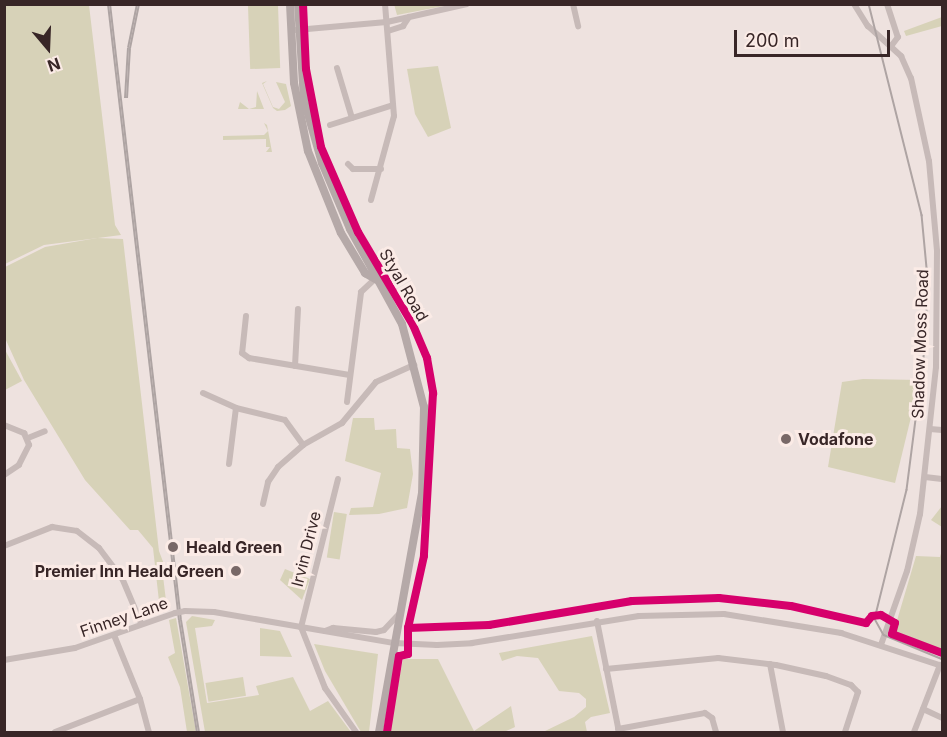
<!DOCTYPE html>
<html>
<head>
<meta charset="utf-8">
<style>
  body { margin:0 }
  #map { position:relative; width:947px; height:737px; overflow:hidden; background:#eee2df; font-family:Inter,sans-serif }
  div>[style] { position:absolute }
  .green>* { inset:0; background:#d7d2b8; transform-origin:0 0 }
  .minor>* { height:6px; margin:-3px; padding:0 3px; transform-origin:3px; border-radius:3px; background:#c7bab8 }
  .major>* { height:8px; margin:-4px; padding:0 4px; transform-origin:4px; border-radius:4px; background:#b5a9a8 }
  .tram>* { height:1.5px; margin:-0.75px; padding:0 0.75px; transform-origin:0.75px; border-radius:0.75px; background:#aea4a3 }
  .rail>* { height:4px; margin-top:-2px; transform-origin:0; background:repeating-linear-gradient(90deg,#fbebe6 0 4.5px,#aea4a3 0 9px); box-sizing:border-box; border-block:2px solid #aea4a3 }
  .minor-bridge>* { height:6px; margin:-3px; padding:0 3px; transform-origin:3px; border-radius:3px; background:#c7bab8 }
  .cycleway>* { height:8px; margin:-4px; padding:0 4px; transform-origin:4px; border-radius:4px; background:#d6006c }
  .dots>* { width:16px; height:16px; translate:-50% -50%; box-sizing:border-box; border:3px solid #fbebe6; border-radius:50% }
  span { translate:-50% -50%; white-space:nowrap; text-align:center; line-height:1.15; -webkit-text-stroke:6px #fbebe6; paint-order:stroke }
  .street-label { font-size:16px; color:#382627 }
  .poi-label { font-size:16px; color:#382627; font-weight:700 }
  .left { translate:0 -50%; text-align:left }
  .right { translate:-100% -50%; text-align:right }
  .frame { position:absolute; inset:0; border:6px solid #382627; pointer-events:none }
  .north { position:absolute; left:18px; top:18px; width:60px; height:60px; -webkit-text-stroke:4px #fbebe6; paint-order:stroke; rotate:161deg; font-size:16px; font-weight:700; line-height:24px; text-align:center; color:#382627 }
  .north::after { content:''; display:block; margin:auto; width:21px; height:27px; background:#382627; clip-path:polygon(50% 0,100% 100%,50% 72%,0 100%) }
  .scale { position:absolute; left:734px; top:30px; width:156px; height:27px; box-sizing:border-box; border:3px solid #382627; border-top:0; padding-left:8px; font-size:18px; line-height:21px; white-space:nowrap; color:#382627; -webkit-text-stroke:4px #fbebe6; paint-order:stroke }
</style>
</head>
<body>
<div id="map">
  <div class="green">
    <div style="clip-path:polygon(5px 4px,89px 5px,115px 225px,121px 235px,44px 245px,5px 264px)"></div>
    <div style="clip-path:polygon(394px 4px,449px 4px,449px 5px,397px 15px)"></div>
    <div style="left:278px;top:5px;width:63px;height:30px;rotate:88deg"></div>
    <div style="clip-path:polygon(942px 17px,942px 26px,906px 36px,904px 31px)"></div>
    <div style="clip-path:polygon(438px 66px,451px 128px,428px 137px,415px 114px,407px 69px)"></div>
    <div style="clip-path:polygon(267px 81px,263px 84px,273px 107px,279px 109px,285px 102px,276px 82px,286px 84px,291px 106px,285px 110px,277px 111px,273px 108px,262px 83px)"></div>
    <div style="clip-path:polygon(257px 91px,264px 109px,238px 109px,240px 102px,249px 109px,256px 107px)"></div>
    <div style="clip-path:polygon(264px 123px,267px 125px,272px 152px,266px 152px,270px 147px,266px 147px,266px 139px,223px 140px,223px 136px,264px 135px,268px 131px)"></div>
    <div style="clip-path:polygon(97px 238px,123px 239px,159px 551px,168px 575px,163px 576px,167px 609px,160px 610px,153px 548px,138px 530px,130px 530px,85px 480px,24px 380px,5px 338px,5px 267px,45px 247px)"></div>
    <div style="clip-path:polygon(4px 348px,22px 381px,5px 390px,4px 390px)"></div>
    <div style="clip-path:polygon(863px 379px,920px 380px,895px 483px,828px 467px,842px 382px)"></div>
    <div style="clip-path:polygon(353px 418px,374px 418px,375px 430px,396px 429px,397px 448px,410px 449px,413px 474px,407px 508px,379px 514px,349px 515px,351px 508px,373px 507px,381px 473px,345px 461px)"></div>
    <div style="clip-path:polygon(942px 506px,942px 527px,931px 520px)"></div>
    <div style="left:334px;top:512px;width:13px;height:46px;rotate:9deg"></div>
    <div style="clip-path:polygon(942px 550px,942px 653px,893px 634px,916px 556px,940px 557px)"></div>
    <div style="clip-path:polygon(285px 569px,310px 579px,302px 600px,280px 580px)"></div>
    <div style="clip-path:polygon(192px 616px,215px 620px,212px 626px,195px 628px,207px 703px,259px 695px,256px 686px,293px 677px,310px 711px,328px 701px,351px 732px,205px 732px,186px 622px)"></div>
    <div style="clip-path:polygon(176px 618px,196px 732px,187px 732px,180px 687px,168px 657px,175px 653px,169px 620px)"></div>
    <div style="clip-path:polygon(260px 628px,280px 631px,292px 657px,260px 656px)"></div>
    <div style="clip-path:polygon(592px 636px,610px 713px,591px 717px,585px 722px,587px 732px,543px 732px,574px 717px,586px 707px,586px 699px,579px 693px,559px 691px,538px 658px,517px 656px,502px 661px,499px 653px)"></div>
    <div style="clip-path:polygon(314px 644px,378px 654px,369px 732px,361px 732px,325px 671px)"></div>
    <div style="clip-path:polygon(403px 659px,438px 659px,474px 731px,511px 706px,515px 727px,504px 732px,389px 732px)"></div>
    <div style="left:243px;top:677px;width:19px;height:38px;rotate:81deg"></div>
  </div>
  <div class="minor">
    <div style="left:573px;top:4px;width:23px;rotate:77deg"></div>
    <div style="left:854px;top:4px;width:26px;rotate:58deg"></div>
    <div style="left:868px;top:26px;width:45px;rotate:42.3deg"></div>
    <div style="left:901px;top:56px;width:24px;rotate:66deg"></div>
    <div style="left:911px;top:78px;width:85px;rotate:77.8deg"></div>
    <div style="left:929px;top:161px;width:90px;rotate:84.9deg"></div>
    <div style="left:937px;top:251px;width:116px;rotate:90.5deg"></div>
    <div style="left:936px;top:367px;width:148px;rotate:96.2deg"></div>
    <div style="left:920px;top:514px;width:58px;rotate:102.8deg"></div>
    <div style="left:907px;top:571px;width:78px;rotate:109.4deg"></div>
    <div style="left:887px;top:4px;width:35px;rotate:72deg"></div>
    <div style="left:898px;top:37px;width:10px;rotate:127deg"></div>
    <div style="left:296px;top:30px;width:91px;rotate:-5deg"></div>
    <div style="left:387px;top:22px;width:82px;rotate:-12.7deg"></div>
    <div style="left:388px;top:31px;width:16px;rotate:-18deg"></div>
    <div style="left:403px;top:26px;width:11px;rotate:-56deg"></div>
    <div style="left:337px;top:68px;width:52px;rotate:73.3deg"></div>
    <div style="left:330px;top:125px;width:66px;rotate:-17.6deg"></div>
    <div style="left:348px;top:164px;width:7px;rotate:45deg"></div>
    <div style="left:353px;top:169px;width:28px"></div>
    <div style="left:371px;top:200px;width:87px;rotate:-74.7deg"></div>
    <div style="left:394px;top:116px;width:112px;rotate:-94.6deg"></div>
    <div style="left:246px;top:316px;width:37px;rotate:96deg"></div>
    <div style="left:242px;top:353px;width:9px;rotate:36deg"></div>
    <div style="left:249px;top:358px;width:102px;rotate:9.6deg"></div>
    <div style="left:295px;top:366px;width:57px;rotate:-87deg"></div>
    <div style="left:203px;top:393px;width:36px;rotate:24deg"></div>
    <div style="left:236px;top:408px;width:50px;rotate:13.8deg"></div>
    <div style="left:285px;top:420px;width:31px;rotate:54deg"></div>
    <div style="left:347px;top:402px;width:111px;rotate:-82.7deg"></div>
    <div style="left:361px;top:292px;width:19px;rotate:-43deg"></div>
    <div style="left:4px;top:425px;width:22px;rotate:22deg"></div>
    <div style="left:24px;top:433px;width:13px;rotate:67deg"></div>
    <div style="left:29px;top:445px;width:22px;rotate:117deg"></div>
    <div style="left:19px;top:465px;width:18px;rotate:146deg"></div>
    <div style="left:930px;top:429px;width:12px;rotate:5deg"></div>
    <div style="left:28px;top:438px;width:18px;rotate:-22deg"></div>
    <div style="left:229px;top:464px;width:56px;rotate:-82.9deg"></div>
    <div style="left:925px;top:477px;width:17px;rotate:7deg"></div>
    <div style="left:338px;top:479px;width:153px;rotate:104deg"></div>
    <div style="left:301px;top:627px;width:66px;rotate:68.5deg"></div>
    <div style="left:325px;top:688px;width:54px;rotate:54.8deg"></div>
    <div style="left:263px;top:504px;width:23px;rotate:-77deg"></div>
    <div style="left:268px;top:482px;width:18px;rotate:-56deg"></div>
    <div style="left:278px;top:467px;width:33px;rotate:-41deg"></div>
    <div style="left:303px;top:445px;width:45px;rotate:-29.4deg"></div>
    <div style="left:342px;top:423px;width:53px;rotate:-50.3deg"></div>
    <div style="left:376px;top:382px;width:42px;rotate:-24.1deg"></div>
    <div style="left:4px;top:546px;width:52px;rotate:-21.6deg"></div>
    <div style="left:52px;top:527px;width:25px;rotate:9deg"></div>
    <div style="left:77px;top:531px;width:28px;rotate:38deg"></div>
    <div style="left:99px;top:548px;width:38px;rotate:53deg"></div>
    <div style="left:122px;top:578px;width:49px;rotate:67.1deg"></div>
    <div style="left:185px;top:611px;width:29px;rotate:2deg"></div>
    <div style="left:214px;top:612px;width:183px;rotate:9.8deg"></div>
    <div style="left:394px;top:643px;width:43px;rotate:2.7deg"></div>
    <div style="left:437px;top:645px;width:35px;rotate:-3deg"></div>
    <div style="left:472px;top:643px;width:169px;rotate:-9.2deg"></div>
    <div style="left:639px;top:616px;width:85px;rotate:-1.3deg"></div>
    <div style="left:724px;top:614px;width:119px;rotate:9.2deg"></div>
    <div style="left:841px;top:633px;width:106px;rotate:18.1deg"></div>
    <div style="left:597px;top:621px;width:113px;rotate:78.8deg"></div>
    <div style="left:325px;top:631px;width:9px;rotate:-21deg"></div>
    <div style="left:333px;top:628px;width:43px;rotate:5.3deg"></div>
    <div style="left:376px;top:632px;width:8px;rotate:-14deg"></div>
    <div style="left:384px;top:630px;width:23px;rotate:-47deg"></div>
    <div style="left:114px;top:635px;width:69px;rotate:67.9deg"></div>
    <div style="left:140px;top:699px;width:34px;rotate:75deg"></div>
    <div style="left:4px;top:660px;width:72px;rotate:-9.6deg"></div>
    <div style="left:75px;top:648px;width:106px;rotate:-19.3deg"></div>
    <div style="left:770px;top:664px;width:69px;rotate:79.2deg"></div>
    <div style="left:606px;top:669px;width:113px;rotate:-5.6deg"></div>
    <div style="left:718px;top:658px;width:58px;rotate:6.9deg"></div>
    <div style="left:776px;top:665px;width:51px;rotate:12.4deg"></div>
    <div style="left:826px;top:676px;width:27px;rotate:20deg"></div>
    <div style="left:851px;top:685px;width:10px;rotate:45deg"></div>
    <div style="left:858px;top:692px;width:42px;rotate:108deg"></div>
    <div style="left:923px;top:709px;width:21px;rotate:25deg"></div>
    <div style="left:618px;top:729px;width:88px;rotate:-10.4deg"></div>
    <div style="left:705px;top:713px;width:9px;rotate:36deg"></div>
    <div style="left:712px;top:718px;width:15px;rotate:74deg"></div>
    <div style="left:55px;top:732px;width:91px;rotate:-21.2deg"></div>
    <div style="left:914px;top:732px;width:72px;rotate:-68.8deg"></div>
  </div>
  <div class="major">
    <div style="left:290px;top:4px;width:79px;rotate:87.1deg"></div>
    <div style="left:294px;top:83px;width:69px;rotate:78.4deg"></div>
    <div style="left:308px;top:151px;width:88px;rotate:68.1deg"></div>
    <div style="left:341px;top:233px;width:47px;rotate:59deg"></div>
    <div style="left:365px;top:273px;width:12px;rotate:31deg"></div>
    <div style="left:298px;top:4px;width:96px;rotate:86.4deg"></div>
    <div style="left:304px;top:100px;width:66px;rotate:74.1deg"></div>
    <div style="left:322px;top:163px;width:72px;rotate:67deg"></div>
    <div style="left:350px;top:229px;width:108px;rotate:61.3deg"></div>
    <div style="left:402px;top:324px;width:86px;rotate:75.2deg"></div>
    <div style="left:424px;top:407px;width:86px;rotate:91.3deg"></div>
    <div style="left:422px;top:493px;width:243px;rotate:100.2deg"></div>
  </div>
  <div class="tram">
    <div style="left:869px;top:4px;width:218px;rotate:75.9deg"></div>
    <div style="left:922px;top:215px;width:53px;rotate:84.6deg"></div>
    <div style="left:927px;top:268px;width:66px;rotate:90deg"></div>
    <div style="left:927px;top:334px;width:157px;rotate:97.3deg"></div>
    <div style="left:907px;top:490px;width:133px;rotate:103.9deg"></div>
    <div style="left:875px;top:619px;width:18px;rotate:61deg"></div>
    <div style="left:884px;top:635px;width:63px;rotate:22.5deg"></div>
  </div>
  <div class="rail">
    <div style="left:109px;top:4px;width:620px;rotate:83.43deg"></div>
    <div style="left:180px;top:620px;width:113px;rotate:80.9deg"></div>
    <div style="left:126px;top:98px;width:50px;rotate:-86.6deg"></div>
    <div style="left:129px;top:48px;width:45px;rotate:-78.4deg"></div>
  </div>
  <div class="minor-bridge">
    <div style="left:175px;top:613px;width:10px;rotate:-11deg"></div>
  </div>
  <div class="cycleway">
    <div style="left:303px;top:4px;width:65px;rotate:87.4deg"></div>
    <div style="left:306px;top:69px;width:79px;rotate:79.1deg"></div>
    <div style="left:321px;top:147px;width:93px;rotate:66.5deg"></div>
    <div style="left:358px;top:232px;width:108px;rotate:59.4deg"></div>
    <div style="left:413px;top:325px;width:36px;rotate:67deg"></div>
    <div style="left:427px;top:358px;width:36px;rotate:80deg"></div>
    <div style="left:433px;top:393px;width:163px;rotate:93.2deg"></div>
    <div style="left:424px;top:556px;width:74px;rotate:102.5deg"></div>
    <div style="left:408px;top:628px;width:26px;rotate:90deg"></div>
    <div style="left:408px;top:654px;width:9px;rotate:167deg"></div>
    <div style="left:399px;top:656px;width:77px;rotate:99deg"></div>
    <div style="left:408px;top:628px;width:81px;rotate:-2.1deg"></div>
    <div style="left:489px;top:625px;width:145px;rotate:-9.5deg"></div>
    <div style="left:632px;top:601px;width:87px;rotate:-2deg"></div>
    <div style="left:719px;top:598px;width:72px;rotate:6.3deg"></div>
    <div style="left:791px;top:606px;width:77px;rotate:12.8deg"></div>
    <div style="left:866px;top:623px;width:9px;rotate:-49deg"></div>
    <div style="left:872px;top:616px;width:9px;rotate:-6deg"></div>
    <div style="left:881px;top:615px;width:16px;rotate:30deg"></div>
    <div style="left:895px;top:623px;width:11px;rotate:105deg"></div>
    <div style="left:892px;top:634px;width:53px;rotate:20.8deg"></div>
  </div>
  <div class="dots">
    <div style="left:786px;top:439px;background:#786867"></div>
    <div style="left:173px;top:547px;background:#786867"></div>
    <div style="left:236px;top:571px;background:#786867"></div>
  </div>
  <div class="street-label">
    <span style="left:404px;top:285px;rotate:60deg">Styal Road</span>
    <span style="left:920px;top:344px;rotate:-88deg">Shadow Moss Road</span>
    <span style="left:306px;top:549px;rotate:-76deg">Irvin Drive</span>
    <span style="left:124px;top:617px;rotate:-19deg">Finney Lane</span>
  </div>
  <div class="poi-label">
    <span class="left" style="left:798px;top:439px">Vodafone</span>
    <span class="left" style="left:186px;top:547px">Heald Green</span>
    <span class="right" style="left:224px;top:571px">Premier Inn Heald Green</span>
  </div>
  <div class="frame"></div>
  <div class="north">N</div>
  <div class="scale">200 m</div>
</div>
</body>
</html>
